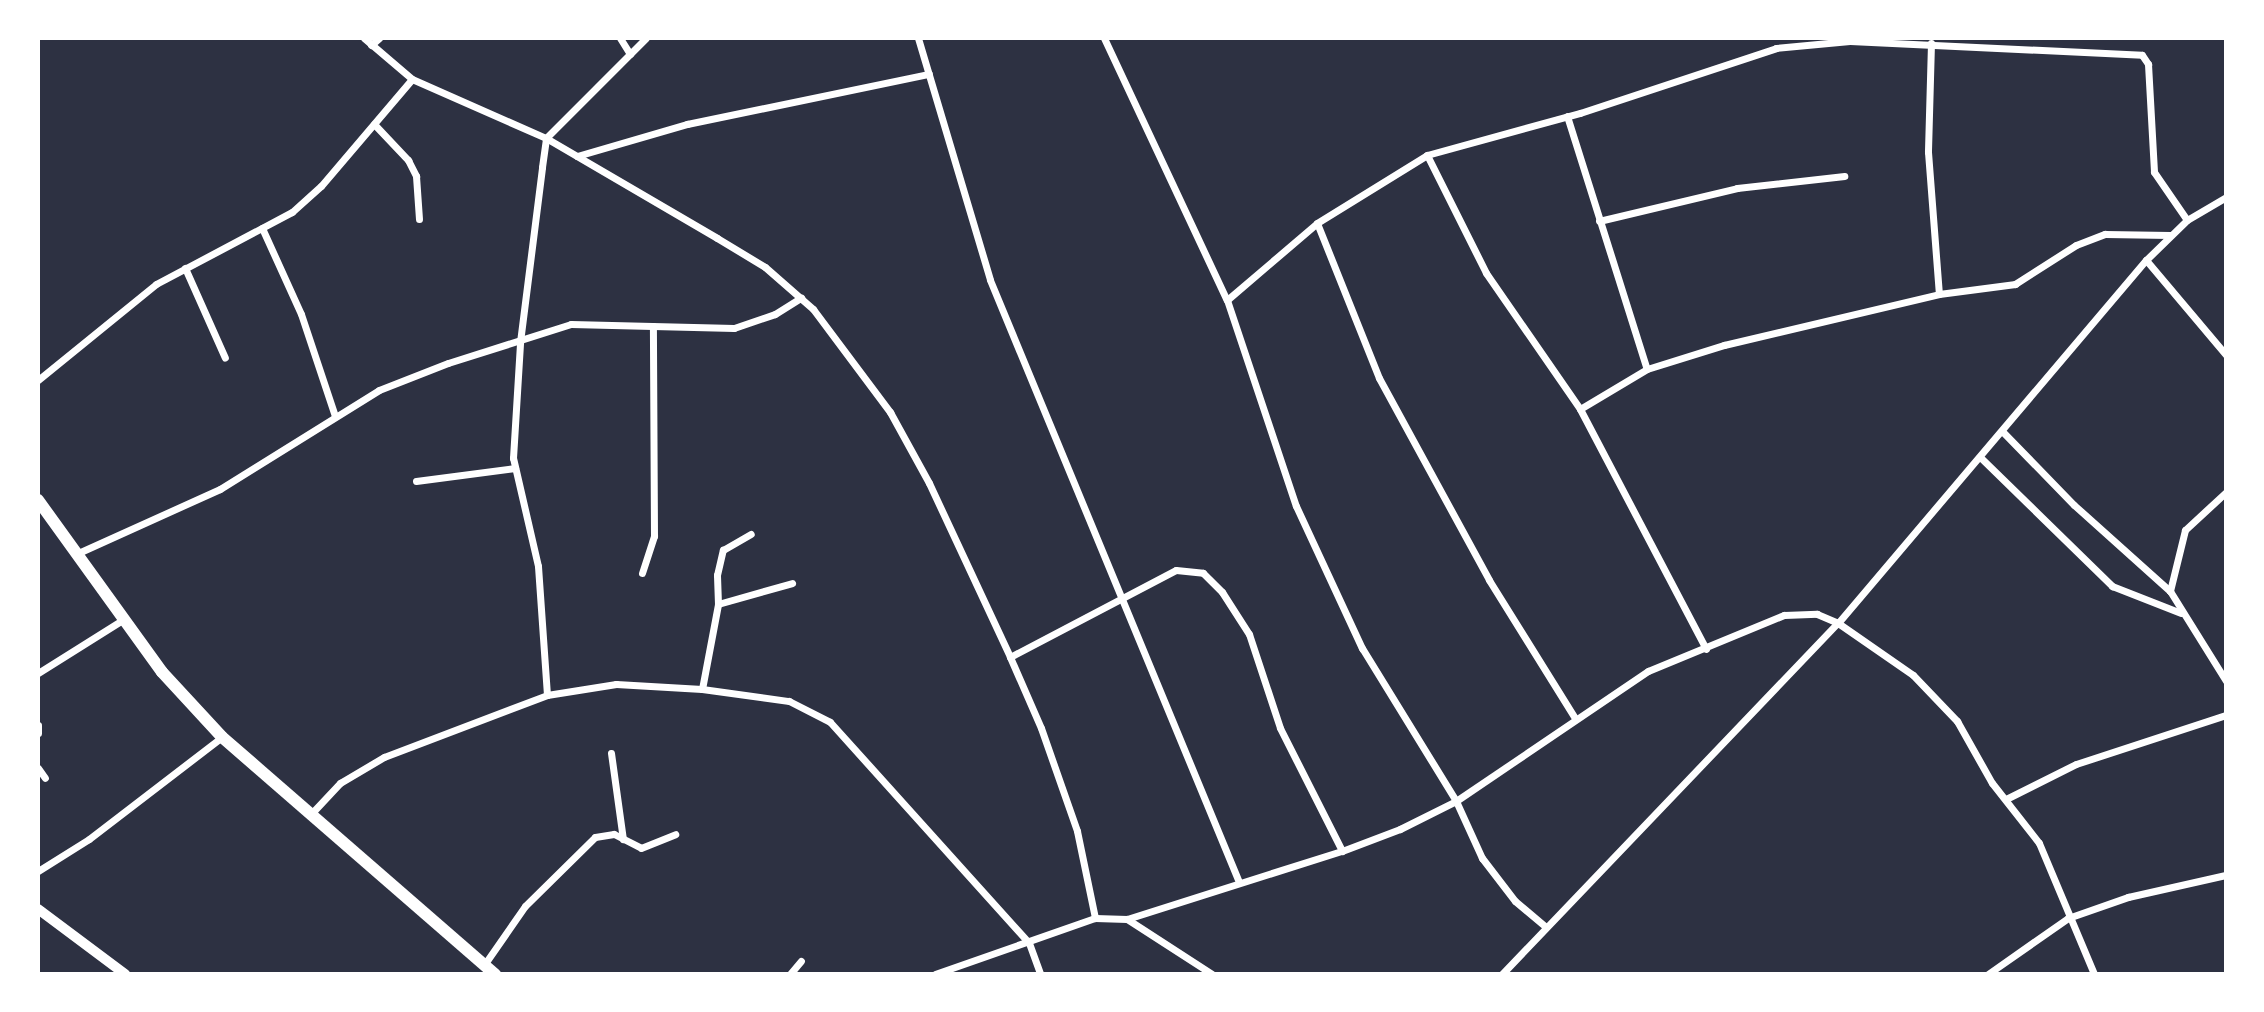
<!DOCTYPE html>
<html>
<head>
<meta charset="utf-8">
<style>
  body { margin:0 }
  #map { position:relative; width:2264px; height:1012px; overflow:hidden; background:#2d3142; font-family:Raleway,sans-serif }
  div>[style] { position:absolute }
  .minor>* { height:7px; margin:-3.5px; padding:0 3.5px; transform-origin:3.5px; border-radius:3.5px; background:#fff }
  .tertiary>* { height:10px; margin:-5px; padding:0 5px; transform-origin:5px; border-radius:5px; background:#fff }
  .secondary>* { height:12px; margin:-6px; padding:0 6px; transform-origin:6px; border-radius:6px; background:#fff }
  span { translate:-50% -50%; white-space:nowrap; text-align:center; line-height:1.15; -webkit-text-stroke:7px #fff; paint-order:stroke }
  .frame { position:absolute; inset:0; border:40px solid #fff; pointer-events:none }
</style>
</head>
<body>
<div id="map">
  <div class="minor">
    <div style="left:364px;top:38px;width:63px;rotate:40.5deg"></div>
    <div style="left:412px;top:79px;width:146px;rotate:23.8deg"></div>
    <div style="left:546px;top:138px;width:198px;rotate:30.3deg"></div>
    <div style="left:717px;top:238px;width:56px;rotate:31.1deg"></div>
    <div style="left:765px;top:267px;width:64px;rotate:41.2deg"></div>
    <div style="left:813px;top:309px;width:129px;rotate:53.2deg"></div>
    <div style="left:890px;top:412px;width:81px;rotate:61.2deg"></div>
    <div style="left:929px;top:483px;width:192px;rotate:65deg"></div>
    <div style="left:1010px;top:657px;width:77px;rotate:66.4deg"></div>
    <div style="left:1041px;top:728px;width:109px;rotate:70.7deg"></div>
    <div style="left:1077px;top:831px;width:89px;rotate:78.3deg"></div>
    <div style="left:620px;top:38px;width:19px;rotate:58deg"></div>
    <div style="left:918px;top:38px;width:252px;rotate:73.4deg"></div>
    <div style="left:990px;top:280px;width:651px;rotate:67.53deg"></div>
    <div style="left:1104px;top:38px;width:289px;rotate:64.9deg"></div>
    <div style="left:1227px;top:300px;width:217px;rotate:71.5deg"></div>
    <div style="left:1296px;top:506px;width:157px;rotate:65.1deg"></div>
    <div style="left:1362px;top:648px;width:180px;rotate:58.4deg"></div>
    <div style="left:1456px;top:801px;width:63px;rotate:65.5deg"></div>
    <div style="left:1482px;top:858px;width:54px;rotate:52.5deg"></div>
    <div style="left:1515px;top:901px;width:39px;rotate:40deg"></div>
    <div style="left:1931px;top:43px;width:109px;rotate:91.6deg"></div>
    <div style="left:1928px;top:152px;width:142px;rotate:85.6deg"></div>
    <div style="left:371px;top:45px;width:11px;rotate:-41deg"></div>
    <div style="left:1567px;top:116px;width:265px;rotate:72.5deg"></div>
    <div style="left:374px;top:124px;width:50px;rotate:46.6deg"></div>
    <div style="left:408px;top:160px;width:18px;rotate:63deg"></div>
    <div style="left:416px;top:176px;width:43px;rotate:86deg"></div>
    <div style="left:1427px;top:155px;width:132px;rotate:63.4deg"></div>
    <div style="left:1486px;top:273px;width:165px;rotate:55.3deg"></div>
    <div style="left:1580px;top:409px;width:271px;rotate:62.3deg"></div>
    <div style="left:577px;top:156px;width:115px;rotate:-16.2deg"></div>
    <div style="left:687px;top:124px;width:247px;rotate:-11.7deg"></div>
    <div style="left:1599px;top:221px;width:142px;rotate:-13.4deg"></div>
    <div style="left:1737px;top:188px;width:108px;rotate:-6.4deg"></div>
    <div style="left:1317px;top:223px;width:167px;rotate:68.2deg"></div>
    <div style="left:1379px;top:378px;width:230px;rotate:61.4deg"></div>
    <div style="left:1489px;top:580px;width:163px;rotate:58.1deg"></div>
    <div style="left:262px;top:228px;width:94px;rotate:65.6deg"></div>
    <div style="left:301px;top:314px;width:108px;rotate:71.6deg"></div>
    <div style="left:2146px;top:260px;width:124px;rotate:49.9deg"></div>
    <div style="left:185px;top:268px;width:98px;rotate:66deg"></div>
    <div style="left:1227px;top:300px;width:118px;rotate:-40.5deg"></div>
    <div style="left:1317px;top:223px;width:129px;rotate:-31.7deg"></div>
    <div style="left:1427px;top:155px;width:159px;rotate:-15.4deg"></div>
    <div style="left:1580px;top:113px;width:206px;rotate:-18.3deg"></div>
    <div style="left:1776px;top:48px;width:74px;rotate:-5.4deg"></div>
    <div style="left:1850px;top:41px;width:292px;rotate:2.7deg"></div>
    <div style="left:2142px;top:55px;width:11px;rotate:56deg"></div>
    <div style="left:2148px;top:64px;width:108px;rotate:86.8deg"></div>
    <div style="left:2154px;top:172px;width:58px;rotate:55.5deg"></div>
    <div style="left:38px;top:380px;width:152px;rotate:-39.1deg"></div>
    <div style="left:156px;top:284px;width:154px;rotate:-27.9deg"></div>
    <div style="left:292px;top:212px;width:39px;rotate:-42deg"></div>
    <div style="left:321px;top:186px;width:140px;rotate:-49.6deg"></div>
    <div style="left:1580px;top:409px;width:78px;rotate:-30.8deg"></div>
    <div style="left:1647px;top:369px;width:81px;rotate:-17.3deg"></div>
    <div style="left:1724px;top:345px;width:221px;rotate:-13.3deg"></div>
    <div style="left:1939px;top:294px;width:77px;rotate:-7.5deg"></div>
    <div style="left:2015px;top:284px;width:72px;rotate:-32.6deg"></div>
    <div style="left:2076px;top:245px;width:31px;rotate:-21deg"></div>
    <div style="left:2105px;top:234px;width:65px;rotate:0.9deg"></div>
    <div style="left:2002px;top:431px;width:103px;rotate:45.8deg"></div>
    <div style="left:2074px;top:505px;width:129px;rotate:41.9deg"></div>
    <div style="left:2170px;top:591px;width:106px;rotate:58.1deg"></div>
    <div style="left:1980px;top:457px;width:185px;rotate:44.3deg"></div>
    <div style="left:2112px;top:586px;width:74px;rotate:21.4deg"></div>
    <div style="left:416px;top:481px;width:100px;rotate:-7.5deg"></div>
    <div style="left:76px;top:554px;width:158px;rotate:-24.3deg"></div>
    <div style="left:220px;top:489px;width:187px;rotate:-31.9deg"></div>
    <div style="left:379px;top:390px;width:74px;rotate:-21.4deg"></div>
    <div style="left:448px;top:363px;width:129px;rotate:-17.6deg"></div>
    <div style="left:571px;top:324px;width:163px;rotate:1.4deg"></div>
    <div style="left:734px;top:328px;width:43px;rotate:-18.9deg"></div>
    <div style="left:775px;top:314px;width:31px;rotate:-32deg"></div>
    <div style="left:642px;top:573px;width:39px;rotate:-72deg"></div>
    <div style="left:654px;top:536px;width:210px;rotate:-90.3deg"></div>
    <div style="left:2170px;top:591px;width:63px;rotate:-76.2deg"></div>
    <div style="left:2185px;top:530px;width:56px;rotate:-42.8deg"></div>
    <div style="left:718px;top:604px;width:29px;rotate:-92deg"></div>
    <div style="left:717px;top:575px;width:26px;rotate:-77deg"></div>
    <div style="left:723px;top:550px;width:32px;rotate:-30deg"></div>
    <div style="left:1010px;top:657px;width:187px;rotate:-27.7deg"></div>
    <div style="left:1176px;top:570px;width:27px;rotate:6deg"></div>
    <div style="left:1203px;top:573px;width:27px;rotate:45deg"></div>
    <div style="left:1222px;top:592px;width:50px;rotate:57.3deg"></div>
    <div style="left:1249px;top:634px;width:99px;rotate:71.7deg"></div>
    <div style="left:1280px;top:728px;width:138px;rotate:63.2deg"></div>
    <div style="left:38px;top:673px;width:102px;rotate:-32.1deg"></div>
    <div style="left:702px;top:689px;width:86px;rotate:-79.3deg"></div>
    <div style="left:718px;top:604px;width:77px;rotate:-15.8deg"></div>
    <div style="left:547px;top:695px;width:129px;rotate:-94deg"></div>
    <div style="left:538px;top:566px;width:111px;rotate:-103deg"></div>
    <div style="left:513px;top:458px;width:116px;rotate:-86.5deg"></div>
    <div style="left:520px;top:342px;width:176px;rotate:-82.8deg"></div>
    <div style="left:542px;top:167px;width:29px;rotate:-82deg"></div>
    <div style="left:546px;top:138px;width:141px;rotate:-45deg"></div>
    <div style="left:38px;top:725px;width:8px;rotate:90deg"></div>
    <div style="left:611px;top:753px;width:87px;rotate:82.1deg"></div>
    <div style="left:38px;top:768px;width:12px;rotate:55deg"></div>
    <div style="left:2006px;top:799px;width:78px;rotate:-26.6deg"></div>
    <div style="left:2076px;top:764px;width:158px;rotate:-18.1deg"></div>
    <div style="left:310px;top:815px;width:44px;rotate:-46.8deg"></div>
    <div style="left:340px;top:783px;width:51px;rotate:-30.6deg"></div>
    <div style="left:384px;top:757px;width:174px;rotate:-20.8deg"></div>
    <div style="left:547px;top:695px;width:70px;rotate:-9.1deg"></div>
    <div style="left:616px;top:684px;width:86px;rotate:3.3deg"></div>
    <div style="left:702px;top:689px;width:88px;rotate:7.9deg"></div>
    <div style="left:789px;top:701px;width:46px;rotate:27.1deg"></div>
    <div style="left:830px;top:722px;width:297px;rotate:48deg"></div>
    <div style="left:1029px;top:943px;width:33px;rotate:70deg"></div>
    <div style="left:38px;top:871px;width:60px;rotate:-32.1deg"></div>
    <div style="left:89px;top:839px;width:168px;rotate:-37.5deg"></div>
    <div style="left:1127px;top:919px;width:101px;rotate:32.9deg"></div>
    <div style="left:484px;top:965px;width:72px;rotate:-55.2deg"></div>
    <div style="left:525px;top:906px;width:98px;rotate:-44.6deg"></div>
    <div style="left:595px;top:837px;width:19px;rotate:-9deg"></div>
    <div style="left:614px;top:834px;width:30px;rotate:27deg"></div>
    <div style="left:641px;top:848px;width:37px;rotate:-22deg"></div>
    <div style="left:790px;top:974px;width:17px;rotate:-50deg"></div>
    <div style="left:935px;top:974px;width:170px;rotate:-19.3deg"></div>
    <div style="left:1095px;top:918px;width:32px;rotate:2deg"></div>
    <div style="left:1127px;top:919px;width:225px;rotate:-17.6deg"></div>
    <div style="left:1342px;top:851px;width:62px;rotate:-20.8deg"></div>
    <div style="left:1400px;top:829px;width:63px;rotate:-26.6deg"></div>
    <div style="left:1456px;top:801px;width:232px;rotate:-34.1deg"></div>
    <div style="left:1648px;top:671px;width:147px;rotate:-22.4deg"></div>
    <div style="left:1784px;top:615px;width:33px;rotate:-2deg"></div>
    <div style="left:1817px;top:614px;width:23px;rotate:23deg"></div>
    <div style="left:1838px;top:623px;width:91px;rotate:34.7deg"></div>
    <div style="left:1913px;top:675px;width:64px;rotate:46.3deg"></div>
    <div style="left:1957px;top:721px;width:71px;rotate:60.6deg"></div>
    <div style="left:1992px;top:783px;width:76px;rotate:51.9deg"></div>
    <div style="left:2039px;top:843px;width:142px;rotate:67.2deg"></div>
    <div style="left:1502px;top:974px;width:486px;rotate:-46.3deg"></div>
    <div style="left:1838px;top:623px;width:476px;rotate:-49.7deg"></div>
    <div style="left:2146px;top:260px;width:57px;rotate:-44.3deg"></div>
    <div style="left:2187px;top:220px;width:45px;rotate:-30.5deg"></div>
    <div style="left:1988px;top:974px;width:98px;rotate:-35deg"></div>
    <div style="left:2068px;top:918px;width:64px;rotate:-19.3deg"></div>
    <div style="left:2128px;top:897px;width:100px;rotate:-12.7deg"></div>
  </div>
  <div class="tertiary">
    <div style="left:38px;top:909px;width:109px;rotate:36.8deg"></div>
  </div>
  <div class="secondary">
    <div style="left:38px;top:500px;width:212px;rotate:54.2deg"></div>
    <div style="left:162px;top:672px;width:88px;rotate:47.3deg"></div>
    <div style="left:222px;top:737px;width:362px;rotate:41deg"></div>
  </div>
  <div class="frame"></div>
</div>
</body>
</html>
